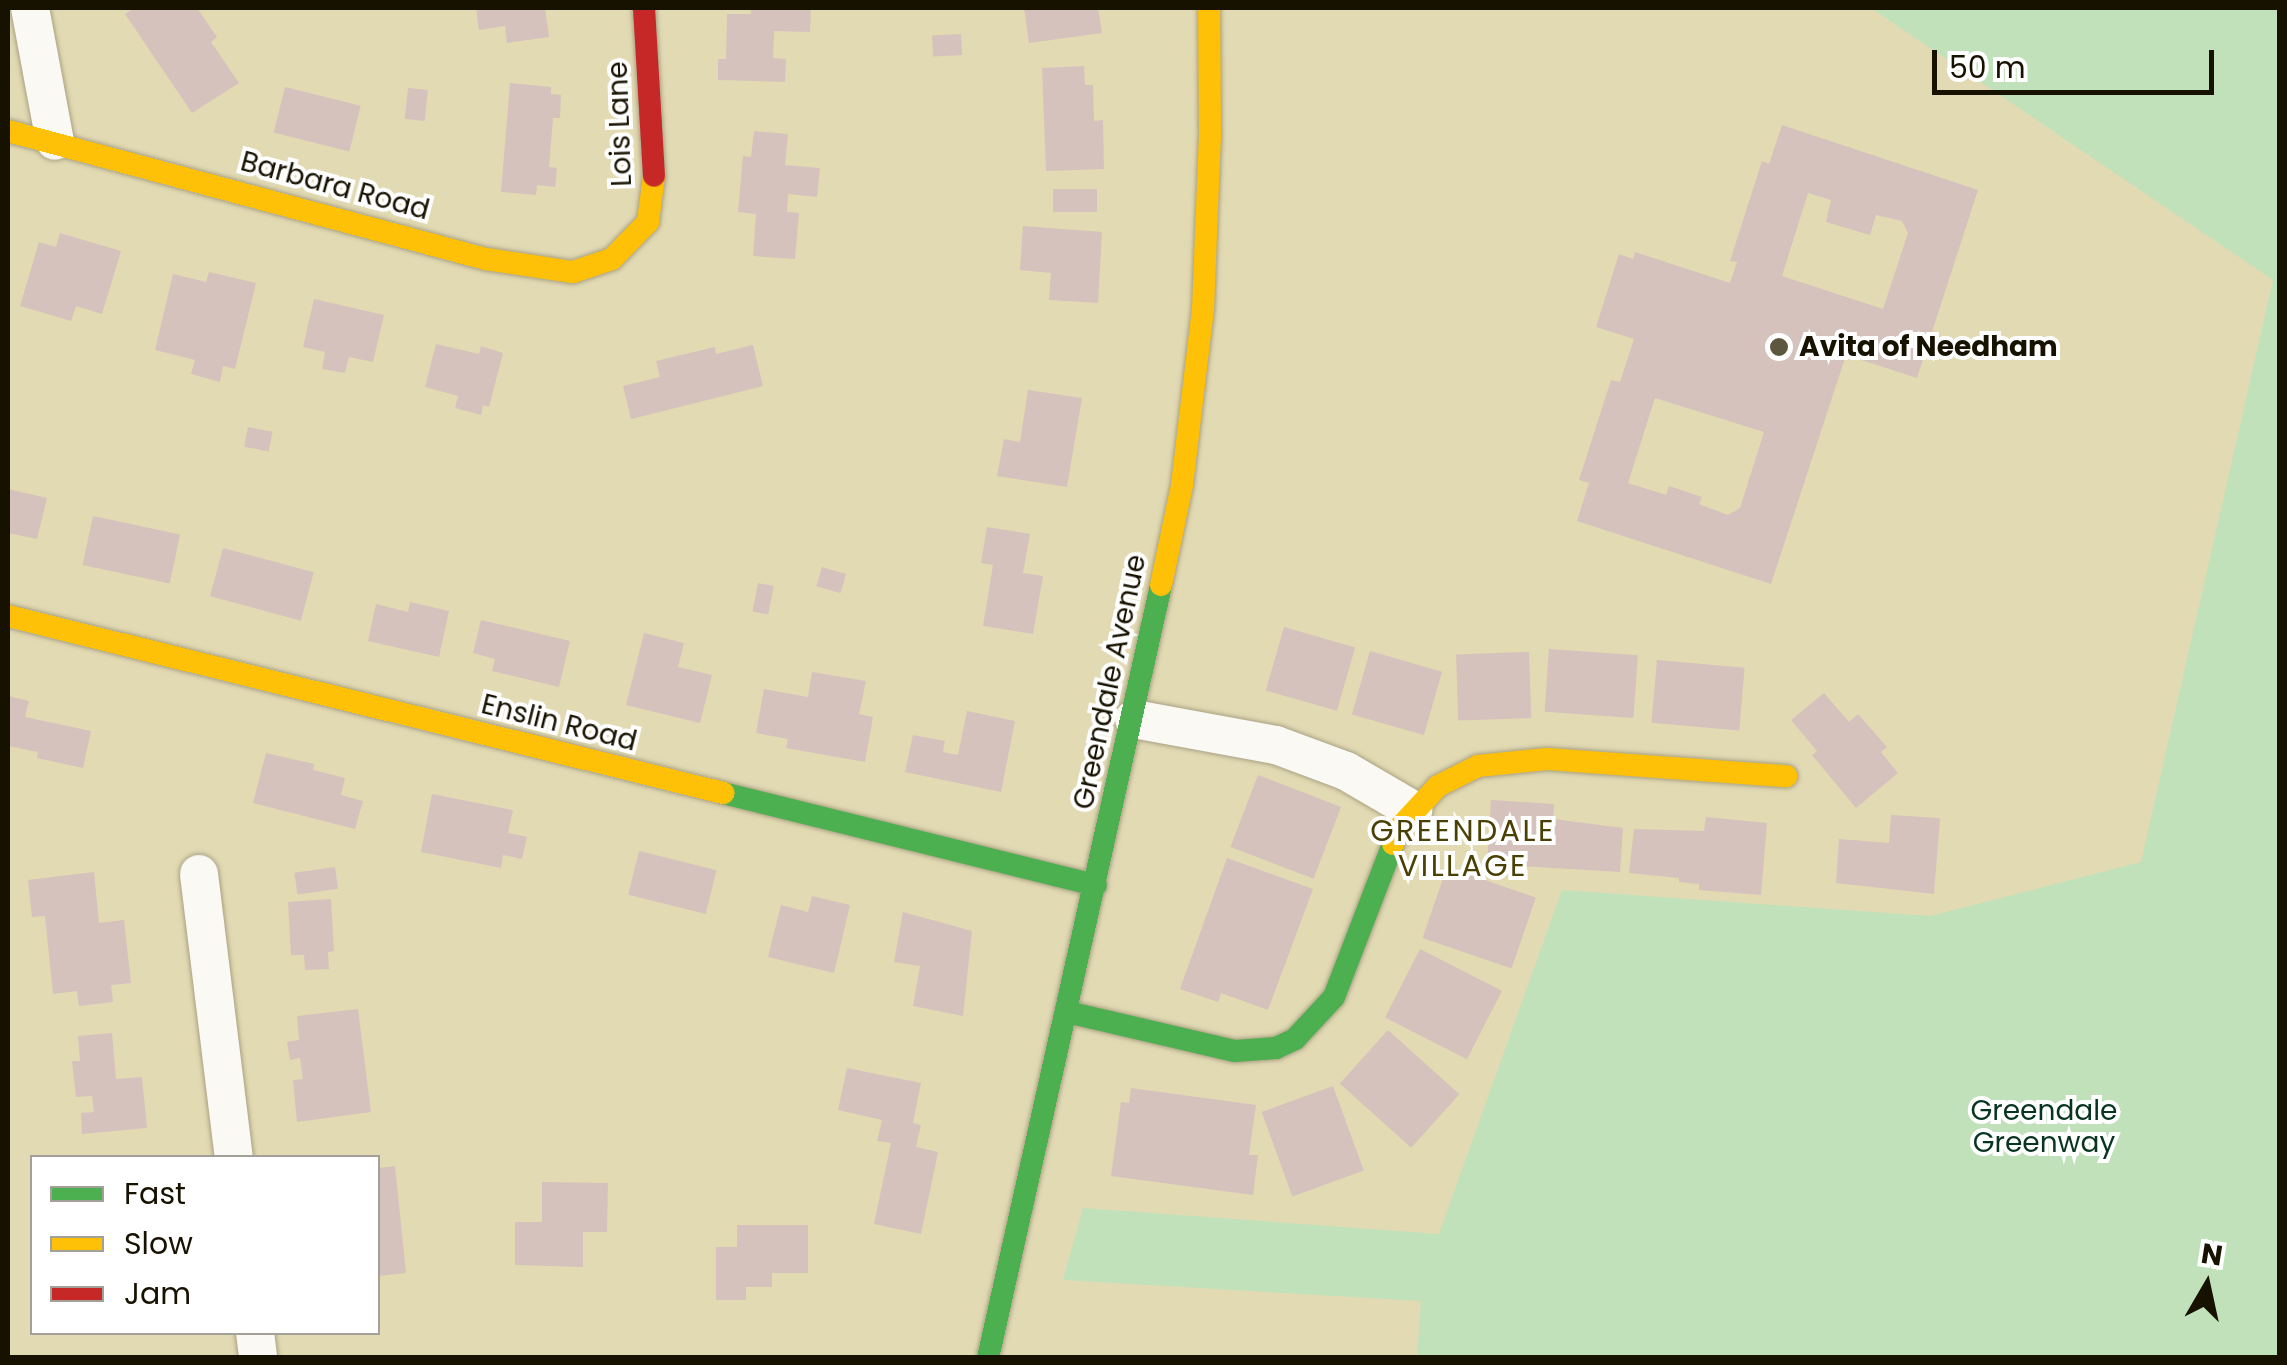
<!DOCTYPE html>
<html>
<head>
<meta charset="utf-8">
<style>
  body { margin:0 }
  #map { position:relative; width:2287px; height:1365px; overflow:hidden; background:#e2dab3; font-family:Poppins,sans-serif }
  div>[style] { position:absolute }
  .green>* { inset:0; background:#c1e1ba }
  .building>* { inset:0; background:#d5c2bc; transform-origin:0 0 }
  .roads { filter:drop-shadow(0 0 2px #a9a284) drop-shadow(0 0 2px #a9a284) }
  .street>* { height:38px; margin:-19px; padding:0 19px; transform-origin:19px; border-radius:19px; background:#fbf9f4 }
  .fast>* { height:22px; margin:-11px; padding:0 11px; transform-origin:11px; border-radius:11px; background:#4caf50 }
  .slow>* { height:22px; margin:-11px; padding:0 11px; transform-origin:11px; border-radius:11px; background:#ffc107 }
  .jam>* { height:22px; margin:-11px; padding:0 11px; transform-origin:11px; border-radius:11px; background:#c62828 }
  .dots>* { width:28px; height:28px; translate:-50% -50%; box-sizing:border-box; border:5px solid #fff; border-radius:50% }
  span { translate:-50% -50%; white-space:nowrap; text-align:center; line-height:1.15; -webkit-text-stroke:8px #fff; paint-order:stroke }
  .street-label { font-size:28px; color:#171100 }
  .poi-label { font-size:28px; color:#171100; font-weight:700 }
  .left { translate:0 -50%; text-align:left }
  .park-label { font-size:28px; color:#073520 }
  .neighbourhood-label { font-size:30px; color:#4b4004; letter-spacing:2.5px }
  .frame { position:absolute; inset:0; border:10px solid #171100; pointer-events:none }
  .legend { position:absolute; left:30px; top:1155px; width:350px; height:180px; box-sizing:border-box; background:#fff; border:2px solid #a2a099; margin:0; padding:12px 18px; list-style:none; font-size:30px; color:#171100 }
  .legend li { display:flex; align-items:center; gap:20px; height:50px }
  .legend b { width:50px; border:2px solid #a2a099 }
  .north { position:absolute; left:2157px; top:1235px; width:100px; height:100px; -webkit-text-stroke:8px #fff; paint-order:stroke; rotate:9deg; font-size:28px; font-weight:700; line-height:40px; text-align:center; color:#171100 }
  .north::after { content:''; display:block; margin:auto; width:35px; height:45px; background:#171100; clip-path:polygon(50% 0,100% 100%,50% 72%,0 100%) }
  .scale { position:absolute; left:1932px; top:50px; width:282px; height:45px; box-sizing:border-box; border:5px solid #171100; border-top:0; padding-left:12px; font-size:30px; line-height:35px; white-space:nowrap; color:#171100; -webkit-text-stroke:8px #fff; paint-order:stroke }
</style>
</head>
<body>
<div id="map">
  <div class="green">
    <div style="clip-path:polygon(1871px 8px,2279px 8px,2279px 1357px,1417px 1357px,1421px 1301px,1063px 1280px,1083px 1208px,1439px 1234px,1562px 890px,1930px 916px,2141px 862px,2273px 280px)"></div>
  </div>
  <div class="building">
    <div style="clip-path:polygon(135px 8px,197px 8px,217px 37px,211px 42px,239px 83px,192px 113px,125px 14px)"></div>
    <div style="clip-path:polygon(476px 8px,545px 8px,549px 37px,507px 43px,505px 26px,479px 30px)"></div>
    <div style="clip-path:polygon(751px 8px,811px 8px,810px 32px,774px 31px,773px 58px,786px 59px,785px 82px,718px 80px,718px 59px,726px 59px,727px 14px,751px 14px)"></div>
    <div style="clip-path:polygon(1024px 8px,1098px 8px,1102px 33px,1029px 43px)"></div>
    <div style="left:961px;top:34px;width:21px;height:29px;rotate:87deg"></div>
    <div style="clip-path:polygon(1084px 66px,1085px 85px,1093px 85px,1094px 121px,1103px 120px,1104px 169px,1046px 171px,1042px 68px)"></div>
    <div style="clip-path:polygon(510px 83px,551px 87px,551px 94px,561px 95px,560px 118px,553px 118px,549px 167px,557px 168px,555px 187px,537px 185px,536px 195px,501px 192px)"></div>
    <div style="left:285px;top:87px;width:78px;height:47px;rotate:14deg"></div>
    <div style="left:408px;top:88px;width:20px;height:31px;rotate:6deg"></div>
    <div style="clip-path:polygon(evenodd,1782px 125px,1978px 190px,1917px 378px,1846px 355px,1771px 584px,1577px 521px,1589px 483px,1579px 480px,1611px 380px,1620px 382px,1634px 339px,1596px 327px,1619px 254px,1633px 259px,1635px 252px,1730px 283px,1737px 262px,1730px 261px,1762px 161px,1769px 164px,1782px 125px,1808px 193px,1831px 200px,1826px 222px,1870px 235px,1876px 215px,1902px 221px,1908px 233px,1883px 309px,1782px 276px,1808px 193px,1782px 125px,1655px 398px,1764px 432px,1740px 508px,1728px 515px,1699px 504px,1702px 497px,1669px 486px,1666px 495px,1628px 483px,1655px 398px)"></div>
    <div style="clip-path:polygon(754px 131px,788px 134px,785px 165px,820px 168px,817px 197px,788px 194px,787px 212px,799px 213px,795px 259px,753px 256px,756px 214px,738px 212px,743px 156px,751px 157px)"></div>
    <div style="left:1053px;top:189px;width:44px;height:23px"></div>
    <div style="clip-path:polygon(1023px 226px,1102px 232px,1098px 303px,1049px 300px,1051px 273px,1020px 270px)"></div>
    <div style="clip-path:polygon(60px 233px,121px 251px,102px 314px,76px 306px,71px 321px,20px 306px,39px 242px,56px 247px)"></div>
    <div style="clip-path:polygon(209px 272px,256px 283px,235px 369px,223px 366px,220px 382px,191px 374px,195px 360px,155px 350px,173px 274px,206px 282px)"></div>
    <div style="clip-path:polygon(314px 299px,384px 315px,373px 362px,349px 357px,345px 373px,322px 369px,325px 352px,303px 347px)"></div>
    <div style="clip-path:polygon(436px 344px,479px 354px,481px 346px,503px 353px,489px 407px,483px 405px,481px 415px,455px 408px,458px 396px,425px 387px)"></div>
    <div style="clip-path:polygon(753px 345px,763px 386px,631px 419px,623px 386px,660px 377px,656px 361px,715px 347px,716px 354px)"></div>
    <div style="clip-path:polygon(1028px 390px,1082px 398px,1067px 487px,997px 476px,1004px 439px,1020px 442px)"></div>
    <div style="left:248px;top:427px;width:25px;height:20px;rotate:11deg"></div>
    <div style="clip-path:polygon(8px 489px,47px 498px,37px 539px,8px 533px)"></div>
    <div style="left:93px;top:516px;width:89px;height:50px;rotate:12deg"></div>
    <div style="clip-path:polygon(987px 527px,1030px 534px,1023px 573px,1043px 576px,1033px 634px,983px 626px,993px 565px,981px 563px)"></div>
    <div style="left:223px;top:548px;width:94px;height:50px;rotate:15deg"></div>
    <div style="left:822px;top:567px;width:25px;height:20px;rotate:16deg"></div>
    <div style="left:758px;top:583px;width:16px;height:29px;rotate:11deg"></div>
    <div style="clip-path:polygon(410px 602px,449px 611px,439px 657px,368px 641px,376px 604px,408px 612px)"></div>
    <div style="clip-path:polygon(481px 620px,570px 641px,559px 687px,492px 671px,495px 659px,473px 653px)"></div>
    <div style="left:1284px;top:627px;width:74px;height:66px;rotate:16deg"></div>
    <div style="clip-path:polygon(644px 633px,684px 643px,678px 667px,712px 675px,700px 723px,626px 705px)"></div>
    <div style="left:1549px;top:649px;width:89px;height:63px;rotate:4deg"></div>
    <div style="left:1370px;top:651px;width:75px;height:66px;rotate:16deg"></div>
    <div style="left:1529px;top:652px;width:66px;height:73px;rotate:88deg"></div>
    <div style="left:1657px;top:660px;width:88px;height:63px;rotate:5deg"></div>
    <div style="clip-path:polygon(812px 672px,866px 681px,859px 714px,873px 717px,865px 762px,786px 748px,788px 739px,756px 733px,764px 689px,808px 697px)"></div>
    <div style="clip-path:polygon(1824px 693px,1849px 722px,1858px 714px,1887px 747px,1881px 752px,1898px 773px,1856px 808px,1812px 755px,1817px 751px,1791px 720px)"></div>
    <div style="clip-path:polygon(8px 696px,29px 701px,25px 717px,91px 731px,83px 768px,37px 758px,38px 752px,8px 746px)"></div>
    <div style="clip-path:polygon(967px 711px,1015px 721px,1001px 792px,905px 772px,913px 735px,945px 741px,943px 752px,958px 755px)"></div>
    <div style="clip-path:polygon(266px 753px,314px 764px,313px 770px,345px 778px,341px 795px,363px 801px,355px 829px,253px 803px)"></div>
    <div style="left:1258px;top:775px;width:89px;height:77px;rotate:21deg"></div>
    <div style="clip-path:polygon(432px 794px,513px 810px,508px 833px,527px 837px,522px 859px,503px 855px,501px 868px,421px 852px)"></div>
    <div style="clip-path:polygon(1491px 800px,1554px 804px,1553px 819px,1623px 828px,1620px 872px,1487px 864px)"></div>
    <div style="clip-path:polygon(1891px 815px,1940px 818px,1934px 894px,1836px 883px,1839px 839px,1889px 843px)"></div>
    <div style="clip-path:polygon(1706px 817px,1767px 823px,1761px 895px,1699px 890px,1699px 884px,1679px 882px,1679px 878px,1629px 873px,1634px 829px,1704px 831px)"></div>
    <div style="left:639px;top:851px;width:80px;height:45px;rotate:14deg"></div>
    <div style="clip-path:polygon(1227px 858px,1313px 889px,1268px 1010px,1221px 993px,1218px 1002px,1180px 989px)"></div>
    <div style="left:335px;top:867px;width:22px;height:41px;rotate:82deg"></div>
    <div style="left:1447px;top:867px;width:94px;height:75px;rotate:19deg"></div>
    <div style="clip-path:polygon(94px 872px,99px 923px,124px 920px,131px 983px,111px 985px,113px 1002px,79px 1006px,77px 991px,53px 994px,45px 916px,32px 917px,28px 880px)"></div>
    <div style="clip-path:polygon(812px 896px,850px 905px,834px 973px,768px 957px,781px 905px,808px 912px)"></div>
    <div style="clip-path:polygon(331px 899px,334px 951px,328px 952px,329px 969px,305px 970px,304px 955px,291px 955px,288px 902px)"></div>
    <div style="clip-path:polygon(903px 912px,972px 931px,963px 1016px,913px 1006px,920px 966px,894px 962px)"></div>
    <div style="left:1420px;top:949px;width:92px;height:77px;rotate:27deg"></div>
    <div style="clip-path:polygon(358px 1009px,371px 1112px,297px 1122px,293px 1080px,303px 1079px,300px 1058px,290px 1060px,287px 1042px,299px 1040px,297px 1016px)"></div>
    <div style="left:1388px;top:1030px;width:96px;height:72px;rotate:42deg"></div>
    <div style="clip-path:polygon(112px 1033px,116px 1079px,142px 1077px,147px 1128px,82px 1134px,81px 1113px,94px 1112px,92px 1096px,76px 1097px,72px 1061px,80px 1061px,78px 1036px)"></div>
    <div style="clip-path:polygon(847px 1068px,921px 1083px,913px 1123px,921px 1125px,916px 1147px,938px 1152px,921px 1234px,874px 1224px,891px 1143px,877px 1141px,882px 1120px,838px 1110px)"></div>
    <div style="left:1333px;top:1086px;width:90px;height:76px;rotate:70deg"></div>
    <div style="clip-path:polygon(1131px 1088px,1256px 1105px,1249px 1155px,1258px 1155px,1253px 1195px,1111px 1176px,1121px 1102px,1129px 1103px)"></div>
    <div style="clip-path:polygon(395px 1166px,406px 1273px,378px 1276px,378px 1168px)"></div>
    <div style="clip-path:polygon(542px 1182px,608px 1183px,607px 1232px,583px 1232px,583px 1267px,515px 1265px,515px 1222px,542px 1222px)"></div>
    <div style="clip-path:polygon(737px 1225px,808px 1225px,808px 1273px,772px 1273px,772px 1287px,746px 1287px,746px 1300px,716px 1300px,716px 1247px,737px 1247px)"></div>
  </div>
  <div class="roads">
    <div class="street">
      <div style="left:30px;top:8px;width:135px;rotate:79.4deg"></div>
      <div style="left:1134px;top:719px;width:144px;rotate:10.4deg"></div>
      <div style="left:1276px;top:745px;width:75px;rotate:20.4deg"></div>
      <div style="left:1346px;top:771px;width:78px;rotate:30.2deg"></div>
      <div style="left:199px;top:874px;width:286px;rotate:83deg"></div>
      <div style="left:255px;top:1332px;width:26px;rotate:83deg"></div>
    </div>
    <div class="fast">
      <div style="left:723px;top:793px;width:384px;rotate:13.9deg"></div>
      <div style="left:1067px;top:1012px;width:172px;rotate:13.1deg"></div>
      <div style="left:1235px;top:1051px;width:41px;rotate:-4.2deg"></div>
      <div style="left:1276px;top:1048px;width:21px;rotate:-25deg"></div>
      <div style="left:1295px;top:1039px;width:57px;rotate:-47.1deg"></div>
      <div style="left:1334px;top:997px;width:164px;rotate:-68.9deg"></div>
      <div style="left:988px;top:1358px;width:792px;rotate:-77.38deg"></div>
    </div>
    <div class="slow">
      <div style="left:8px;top:131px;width:495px;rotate:15deg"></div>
      <div style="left:486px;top:259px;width:88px;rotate:8.5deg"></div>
      <div style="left:573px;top:272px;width:41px;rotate:-18.4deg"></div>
      <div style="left:612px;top:259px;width:52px;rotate:-45.8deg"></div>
      <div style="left:648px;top:222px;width:46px;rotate:-82.6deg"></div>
      <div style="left:1161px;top:585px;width:102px;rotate:-78.1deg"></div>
      <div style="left:1182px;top:485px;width:177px;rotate:-83.2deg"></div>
      <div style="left:1203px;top:309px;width:172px;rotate:-87.7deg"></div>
      <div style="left:1210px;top:137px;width:129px;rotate:-90.4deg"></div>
      <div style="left:8px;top:616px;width:737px;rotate:13.9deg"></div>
      <div style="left:1393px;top:844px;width:17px;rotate:-69deg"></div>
      <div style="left:1399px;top:828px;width:57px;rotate:-47.1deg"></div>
      <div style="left:1438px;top:786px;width:45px;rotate:-26.6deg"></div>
      <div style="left:1478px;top:766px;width:69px;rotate:-5.8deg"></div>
      <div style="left:1547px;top:759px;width:240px;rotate:4.1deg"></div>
    </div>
    <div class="jam">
      <div style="left:644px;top:8px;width:168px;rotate:86.6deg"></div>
    </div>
  </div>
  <div class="dots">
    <div style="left:1779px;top:347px;background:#5e573f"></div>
  </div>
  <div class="street-label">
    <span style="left:620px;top:124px;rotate:-92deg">Lois Lane</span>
    <span style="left:335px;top:186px;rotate:15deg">Barbara Road</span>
    <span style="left:1110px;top:682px;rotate:-78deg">Greendale Avenue</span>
    <span style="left:559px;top:723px;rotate:14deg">Enslin Road</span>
  </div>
  <div class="poi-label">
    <span class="left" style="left:1799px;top:347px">Avita of Needham</span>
  </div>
  <div class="park-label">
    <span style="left:2044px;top:1127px">Greendale<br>Greenway</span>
  </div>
  <div class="neighbourhood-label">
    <span style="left:1463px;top:848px">GREENDALE<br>VILLAGE</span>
  </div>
  <div class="frame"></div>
  <ul class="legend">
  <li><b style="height:12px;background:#4caf50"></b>Fast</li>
  <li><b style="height:12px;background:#ffc107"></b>Slow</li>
  <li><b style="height:12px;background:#c62828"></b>Jam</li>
  </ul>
  <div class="north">N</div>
  <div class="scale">50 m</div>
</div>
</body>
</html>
